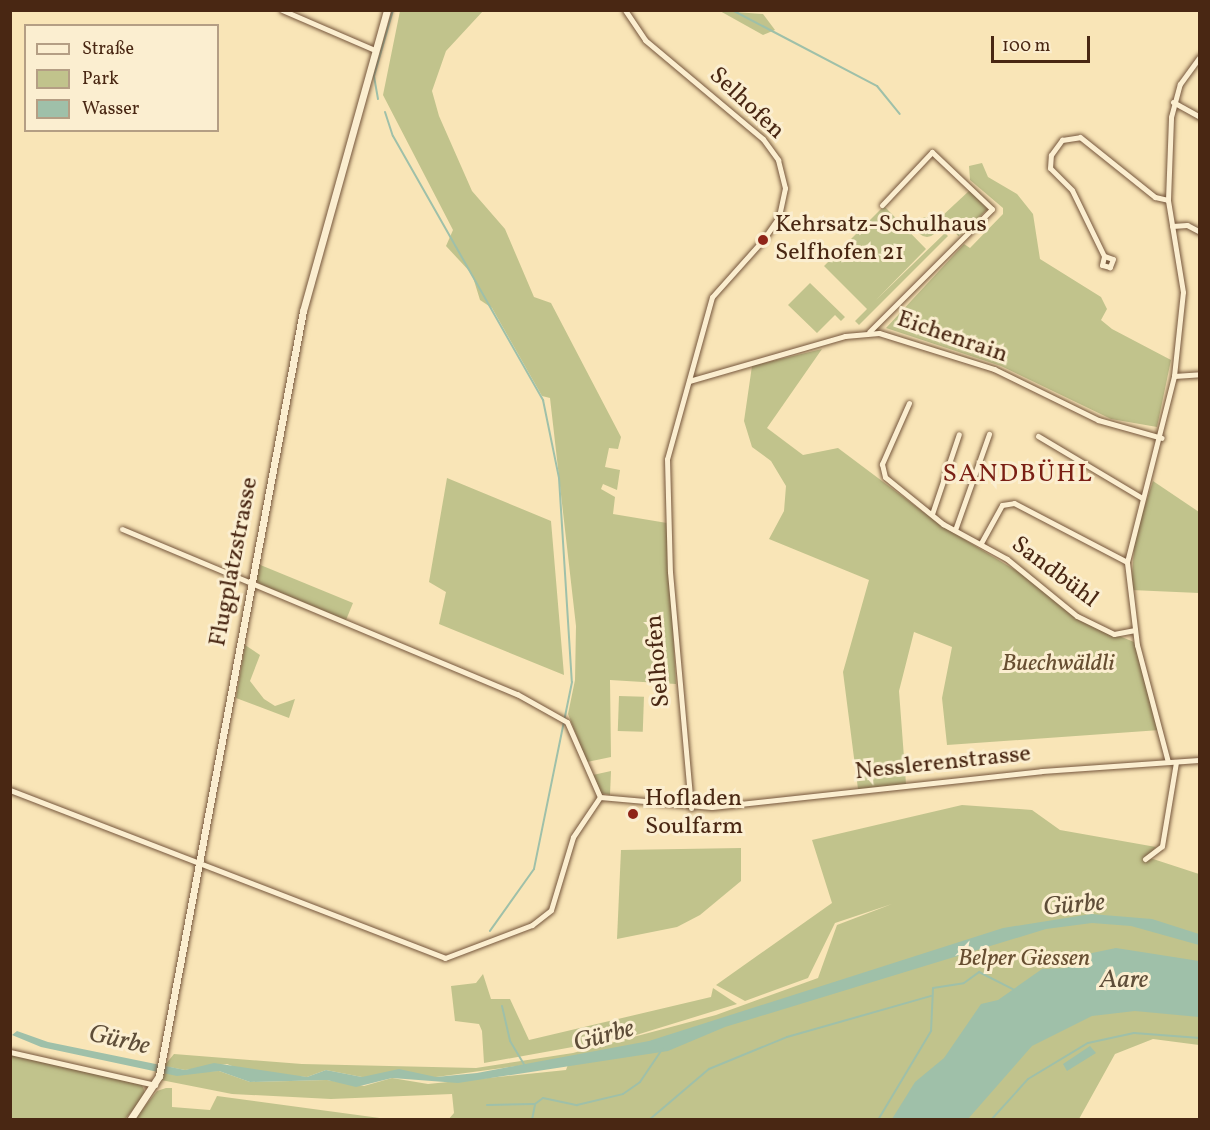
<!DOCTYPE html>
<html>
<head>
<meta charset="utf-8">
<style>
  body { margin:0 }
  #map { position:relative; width:1210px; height:1130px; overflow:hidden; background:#f9e5b7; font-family:Vollkorn,serif }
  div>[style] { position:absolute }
  .green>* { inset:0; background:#c1c38c; transform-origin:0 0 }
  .round { border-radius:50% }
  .water>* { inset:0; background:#9fc0a9 }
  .stream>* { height:2px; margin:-1px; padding:0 1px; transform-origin:1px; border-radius:1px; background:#9fc0a9 }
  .roads { filter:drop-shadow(0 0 2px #75563c) drop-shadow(0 0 2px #75563c) }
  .minor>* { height:5px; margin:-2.5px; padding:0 2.5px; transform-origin:2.5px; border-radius:2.5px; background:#fbeed0 }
  .tertiary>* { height:7px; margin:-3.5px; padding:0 3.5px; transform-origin:3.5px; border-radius:3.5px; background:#fbeed0 }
  .dots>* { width:16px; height:16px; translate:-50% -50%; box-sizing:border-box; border:3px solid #fbeed0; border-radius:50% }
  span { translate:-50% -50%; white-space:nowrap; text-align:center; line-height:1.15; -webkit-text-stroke:6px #fbeed0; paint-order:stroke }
  .street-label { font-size:24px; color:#492713 }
  .poi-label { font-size:24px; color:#492713 }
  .left { translate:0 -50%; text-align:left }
  .park-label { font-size:24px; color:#674e31; font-style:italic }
  .neighbourhood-label { font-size:26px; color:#7a1f14; letter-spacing:1.5px }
  .water-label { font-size:26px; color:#5e4d38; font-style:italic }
  .frame { position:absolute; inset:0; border:12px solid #492713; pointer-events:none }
  .legend { position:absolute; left:24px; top:24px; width:195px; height:108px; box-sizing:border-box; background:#fbeed0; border:2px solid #b49e84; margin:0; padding:8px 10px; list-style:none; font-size:18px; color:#492713 }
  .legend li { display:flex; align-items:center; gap:12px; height:30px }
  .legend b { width:30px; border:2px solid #b49e84 }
  .scale { position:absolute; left:991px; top:36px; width:99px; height:27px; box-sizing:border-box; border:3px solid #492713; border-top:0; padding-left:8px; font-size:18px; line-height:21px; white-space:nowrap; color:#492713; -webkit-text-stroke:4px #fbeed0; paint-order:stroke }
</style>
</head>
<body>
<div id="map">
  <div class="green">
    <div style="clip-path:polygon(400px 11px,483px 11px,446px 51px,432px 91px,439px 116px,472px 191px,505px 229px,534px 297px,551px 303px,621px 437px,618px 449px,609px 448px,605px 467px,620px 470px,617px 490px,603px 484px,601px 489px,615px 497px,613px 514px,667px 523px,676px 684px,610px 680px,611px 757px,587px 762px,568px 714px,575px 680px,576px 626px,550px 398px,542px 396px,492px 308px,480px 300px,472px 274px,446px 246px,453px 230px,383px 95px)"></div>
    <div style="clip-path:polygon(720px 11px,763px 14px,775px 30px,763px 35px)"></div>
    <div style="clip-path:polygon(982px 163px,988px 177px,1017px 194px,1033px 214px,1040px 259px,1101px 297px,1107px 309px,1101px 320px,1112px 329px,1171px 360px,1157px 427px,1111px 419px,1001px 366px,886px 328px,964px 244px,970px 248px,1003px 214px,1003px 208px,970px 180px,969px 166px)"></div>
    <div style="left:970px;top:190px;width:26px;height:40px;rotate:47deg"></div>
    <div style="clip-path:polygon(884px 206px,926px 249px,876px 300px,945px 233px,948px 236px,859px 325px,855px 321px,867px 309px,824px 266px)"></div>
    <div class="round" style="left:917px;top:217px;width:20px;height:20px"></div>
    <div style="clip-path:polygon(810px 283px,845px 317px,841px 321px,835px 315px,817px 333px,788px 305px)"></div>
    <div style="clip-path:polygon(822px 349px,767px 428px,803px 455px,838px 448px,942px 526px,1025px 576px,1075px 618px,1134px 642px,1160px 730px,947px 745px,942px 698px,952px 647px,914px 632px,899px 691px,906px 784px,858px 789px,843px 672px,869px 580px,769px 539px,784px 511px,786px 486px,771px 461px,752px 447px,744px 421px,752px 366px)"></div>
    <div style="clip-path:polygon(447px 478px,551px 521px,564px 675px,439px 624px,446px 592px,429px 582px)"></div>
    <div style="clip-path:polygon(1153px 481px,1199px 512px,1199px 593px,1131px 590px,1135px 535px)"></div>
    <div style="clip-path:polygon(258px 564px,353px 603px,346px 620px,260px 584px,255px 579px)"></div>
    <div style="clip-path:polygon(245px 645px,260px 655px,250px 681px,264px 699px,275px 706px,295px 699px,289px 718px,236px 698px)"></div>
    <div style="left:619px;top:696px;width:25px;height:35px;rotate:2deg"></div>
    <div style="clip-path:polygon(611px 771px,610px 795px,601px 793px,593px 775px)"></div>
    <div style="clip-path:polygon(962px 805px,1032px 810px,1060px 830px,1156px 847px,1147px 857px,1199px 874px,1199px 1045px,1153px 1039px,1115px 1054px,1079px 1119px,448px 1120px,454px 1113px,452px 1094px,331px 1099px,232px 1094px,161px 1080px,163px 1073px,219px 1071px,250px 1082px,327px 1080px,364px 1086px,392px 1078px,428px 1084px,566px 1070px,570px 1059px,436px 1077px,362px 1077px,326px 1070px,307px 1077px,247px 1072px,227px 1064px,185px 1070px,164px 1066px,174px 1054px,302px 1064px,476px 1068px,573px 1053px,716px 1015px,818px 978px,837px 925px,892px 904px,835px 923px,808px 978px,745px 1001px,716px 985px,832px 903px,812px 840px)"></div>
    <div style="clip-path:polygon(741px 848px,741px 881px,700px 915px,677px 927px,617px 939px,621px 850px)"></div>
    <div style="clip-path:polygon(483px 974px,491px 999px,510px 999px,529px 1040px,711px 997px,713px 988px,737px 1004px,633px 1036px,484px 1063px,482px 1031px,479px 1024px,455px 1021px,451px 986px,476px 983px)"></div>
    <div style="clip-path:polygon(10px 1054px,142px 1085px,146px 1095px,125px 1119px,11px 1119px)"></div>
    <div style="clip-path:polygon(166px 1088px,172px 1088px,172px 1107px,210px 1110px,217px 1096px,387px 1119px,134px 1120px,157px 1091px)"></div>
  </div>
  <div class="water">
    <div style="clip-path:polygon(1091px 914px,1152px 919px,1199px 934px,1199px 945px,1131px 926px,1092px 923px,1046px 929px,725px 1027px,668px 1051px,458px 1083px,392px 1078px,356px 1087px,327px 1080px,250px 1082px,219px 1071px,177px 1076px,41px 1047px,12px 1035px,17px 1031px,48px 1042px,185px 1070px,214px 1063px,307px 1077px,326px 1070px,362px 1077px,399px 1069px,436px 1077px,477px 1073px,649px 1041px,1003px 928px)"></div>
    <div style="clip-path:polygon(1116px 948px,1199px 961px,1199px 1017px,1135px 1011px,1092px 1016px,1032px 1046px,968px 1119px,892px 1119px,915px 1082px,944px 1058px,981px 1004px,998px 1000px,1042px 969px,1067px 968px,1092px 953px)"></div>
    <div style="clip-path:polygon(1090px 1046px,1096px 1053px,1067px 1071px,1063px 1064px)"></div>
  </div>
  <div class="stream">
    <div style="left:732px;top:10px;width:164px;rotate:27.7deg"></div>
    <div style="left:877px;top:86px;width:36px;rotate:51deg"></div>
    <div style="left:378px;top:99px;width:23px;rotate:-100deg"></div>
    <div style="left:374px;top:76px;width:69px;rotate:-73.9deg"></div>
    <div style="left:385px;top:112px;width:25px;rotate:72deg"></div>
    <div style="left:393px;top:136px;width:304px;rotate:60.4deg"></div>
    <div style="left:543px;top:400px;width:80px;rotate:78.4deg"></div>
    <div style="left:559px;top:478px;width:204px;rotate:86.4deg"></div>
    <div style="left:572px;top:682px;width:191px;rotate:101.5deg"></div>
    <div style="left:534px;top:869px;width:76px;rotate:125.4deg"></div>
    <div style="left:502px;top:1006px;width:36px;rotate:77deg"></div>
    <div style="left:510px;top:1041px;width:31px;rotate:59deg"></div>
    <div style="left:487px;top:1105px;width:47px;rotate:-1.2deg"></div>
    <div style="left:532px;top:1120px;width:16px;rotate:-79deg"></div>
    <div style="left:535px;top:1104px;width:10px;rotate:-37deg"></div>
    <div style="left:543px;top:1098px;width:35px;rotate:12deg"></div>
    <div style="left:577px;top:1105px;width:47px;rotate:-13.4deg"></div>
    <div style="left:623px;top:1094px;width:21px;rotate:-35deg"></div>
    <div style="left:640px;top:1082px;width:41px;rotate:-55.9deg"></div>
    <div style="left:580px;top:1120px;width:13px"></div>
    <div style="left:649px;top:1120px;width:79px;rotate:-40.4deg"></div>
    <div style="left:709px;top:1069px;width:84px;rotate:-22.3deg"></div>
    <div style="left:787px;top:1037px;width:150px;rotate:-15.9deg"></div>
    <div style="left:878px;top:1120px;width:104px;rotate:-59.2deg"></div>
    <div style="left:931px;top:1031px;width:43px;rotate:-87.3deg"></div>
    <div style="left:933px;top:988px;width:31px;rotate:-9deg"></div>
    <div style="left:964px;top:983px;width:19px;rotate:-36deg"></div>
    <div style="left:979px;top:972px;width:39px;rotate:27deg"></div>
    <div style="left:991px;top:1120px;width:55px;rotate:-47.9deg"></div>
    <div style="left:1028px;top:1079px;width:70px;rotate:-31deg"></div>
    <div style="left:1088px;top:1043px;width:47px;rotate:-12.3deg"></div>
    <div style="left:1134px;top:1033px;width:66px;rotate:4.3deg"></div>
  </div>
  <div class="roads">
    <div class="minor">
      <div style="left:282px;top:10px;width:101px;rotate:23.3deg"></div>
      <div style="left:625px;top:10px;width:36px;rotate:56deg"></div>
      <div style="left:645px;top:40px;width:154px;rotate:40deg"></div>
      <div style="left:763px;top:139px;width:26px;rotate:54deg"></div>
      <div style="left:778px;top:160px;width:29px;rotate:76deg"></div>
      <div style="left:785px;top:188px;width:30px;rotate:102deg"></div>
      <div style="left:779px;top:217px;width:28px;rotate:125deg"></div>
      <div style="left:763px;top:240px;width:76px;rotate:131.8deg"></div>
      <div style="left:712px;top:297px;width:168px;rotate:105.5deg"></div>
      <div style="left:667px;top:459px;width:113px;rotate:88.5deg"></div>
      <div style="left:670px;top:572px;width:237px;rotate:84.9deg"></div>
      <div style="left:1173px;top:102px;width:31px;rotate:29deg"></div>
      <div style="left:1172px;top:226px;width:15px;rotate:-4deg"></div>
      <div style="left:1187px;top:225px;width:15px;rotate:28deg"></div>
      <div style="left:1104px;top:256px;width:9px;rotate:18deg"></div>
      <div style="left:1113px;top:259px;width:9px;rotate:111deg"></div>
      <div style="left:1110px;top:267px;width:8px;rotate:-166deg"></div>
      <div style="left:1102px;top:265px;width:9px;rotate:-77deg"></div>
      <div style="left:1104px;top:256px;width:73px;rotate:-115.9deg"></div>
      <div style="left:1072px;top:190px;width:31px;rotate:-135deg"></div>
      <div style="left:1050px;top:168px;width:13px;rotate:-86deg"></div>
      <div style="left:1051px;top:155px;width:19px;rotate:-54deg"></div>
      <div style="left:1062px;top:140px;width:18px;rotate:-9deg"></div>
      <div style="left:1080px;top:137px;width:96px;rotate:38.7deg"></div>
      <div style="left:1155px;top:197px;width:13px;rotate:13deg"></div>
      <div style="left:869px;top:332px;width:174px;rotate:-45deg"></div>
      <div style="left:992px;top:209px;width:83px;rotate:-136.5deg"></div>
      <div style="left:932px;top:152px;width:73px;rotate:133.3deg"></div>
      <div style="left:1174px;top:376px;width:26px;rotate:-4deg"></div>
      <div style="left:689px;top:381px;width:162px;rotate:-16.1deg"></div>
      <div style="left:845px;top:336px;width:34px;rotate:-5deg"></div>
      <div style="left:879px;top:333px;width:121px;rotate:17.4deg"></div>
      <div style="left:994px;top:369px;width:116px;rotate:26.1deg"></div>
      <div style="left:1098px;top:420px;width:66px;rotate:15.7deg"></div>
      <div style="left:909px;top:403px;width:67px;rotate:113.9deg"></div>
      <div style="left:882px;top:464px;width:13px;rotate:77deg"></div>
      <div style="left:885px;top:477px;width:75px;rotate:39deg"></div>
      <div style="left:943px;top:524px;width:73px;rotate:28.7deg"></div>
      <div style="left:1007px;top:559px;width:90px;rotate:39.2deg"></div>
      <div style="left:1077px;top:616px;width:41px;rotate:25.9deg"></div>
      <div style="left:1114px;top:634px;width:20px;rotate:-11deg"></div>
      <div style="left:1038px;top:436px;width:121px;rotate:30.8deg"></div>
      <div style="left:932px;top:514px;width:84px;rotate:-71.4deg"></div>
      <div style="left:122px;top:529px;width:428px;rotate:22.7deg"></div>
      <div style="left:517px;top:694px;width:57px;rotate:29.2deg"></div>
      <div style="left:567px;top:722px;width:82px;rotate:66.3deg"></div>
      <div style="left:955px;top:530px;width:102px;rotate:-70.5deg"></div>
      <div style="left:981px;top:543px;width:43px;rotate:-61.1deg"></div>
      <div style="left:1002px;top:505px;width:12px;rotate:-9deg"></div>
      <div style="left:1014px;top:503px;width:127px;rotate:27.6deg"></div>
      <div style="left:1168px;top:762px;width:121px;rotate:-104.8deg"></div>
      <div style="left:1137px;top:645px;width:84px;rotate:-96.9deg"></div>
      <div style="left:1127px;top:562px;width:192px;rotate:-75.8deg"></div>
      <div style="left:1174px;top:376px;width:84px;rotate:-83.9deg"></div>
      <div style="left:1183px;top:292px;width:93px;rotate:-99.3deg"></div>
      <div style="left:1168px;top:200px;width:83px;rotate:-87.9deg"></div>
      <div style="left:1171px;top:117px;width:34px;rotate:-75deg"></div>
      <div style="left:1180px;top:84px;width:34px;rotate:-54deg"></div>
      <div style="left:10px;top:790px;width:466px;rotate:21.1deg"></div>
      <div style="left:445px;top:958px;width:93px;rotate:-20.8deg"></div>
      <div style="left:532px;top:925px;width:24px;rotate:-38deg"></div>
      <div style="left:551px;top:910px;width:76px;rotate:-73.2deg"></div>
      <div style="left:573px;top:837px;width:48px;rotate:-56deg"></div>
      <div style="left:600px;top:797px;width:112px;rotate:5.1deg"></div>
      <div style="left:712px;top:807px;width:331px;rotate:-6.2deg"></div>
      <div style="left:1041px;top:771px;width:159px;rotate:-4deg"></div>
      <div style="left:1145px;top:859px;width:21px;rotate:-37deg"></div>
      <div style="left:1162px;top:846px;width:85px;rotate:-80.5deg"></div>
      <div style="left:10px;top:1052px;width:149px;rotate:12.8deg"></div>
    </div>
    <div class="tertiary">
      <div style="left:130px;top:1120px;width:53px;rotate:-56.6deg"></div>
      <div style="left:159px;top:1076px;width:778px;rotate:-79.34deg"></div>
      <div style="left:303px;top:311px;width:313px;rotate:-74.4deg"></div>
    </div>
  </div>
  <div class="dots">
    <div style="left:763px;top:240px;background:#8f2418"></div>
    <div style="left:633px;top:814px;background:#8f2418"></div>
  </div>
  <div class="street-label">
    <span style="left:746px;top:104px;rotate:43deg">Selhofen</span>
    <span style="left:952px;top:338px;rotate:19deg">Eichenrain</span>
    <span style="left:235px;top:562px;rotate:-79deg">Flugplatzstrasse</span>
    <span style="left:1054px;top:573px;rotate:37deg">Sandbühl</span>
    <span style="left:659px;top:661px;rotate:-95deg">Selhofen</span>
    <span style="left:943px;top:764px;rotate:-6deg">Nesslerenstrasse</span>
  </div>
  <div class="poi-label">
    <span class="left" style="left:775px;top:240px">Kehrsatz-Schulhaus<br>Selfhofen 21</span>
    <span class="left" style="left:645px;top:814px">Hofladen<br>Soulfarm</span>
  </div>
  <div class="park-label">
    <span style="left:1058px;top:665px">Buechwäldli</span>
    <span style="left:1024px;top:960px">Belper Giessen</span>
  </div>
  <div class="neighbourhood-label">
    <span style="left:1018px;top:475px">SANDBÜHL</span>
  </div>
  <div class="water-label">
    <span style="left:1074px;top:906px;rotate:-5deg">Gürbe</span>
    <span style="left:1124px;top:981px">Aare</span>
    <span style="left:604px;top:1037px;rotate:-15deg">Gürbe</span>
    <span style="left:119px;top:1041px;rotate:13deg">Gürbe</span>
  </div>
  <div class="frame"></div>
  <ul class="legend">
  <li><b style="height:8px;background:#fbeed0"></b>Straße</li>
  <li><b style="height:16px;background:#c1c38c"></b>Park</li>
  <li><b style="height:16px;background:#9fc0a9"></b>Wasser</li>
  </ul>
  <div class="scale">100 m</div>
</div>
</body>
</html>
